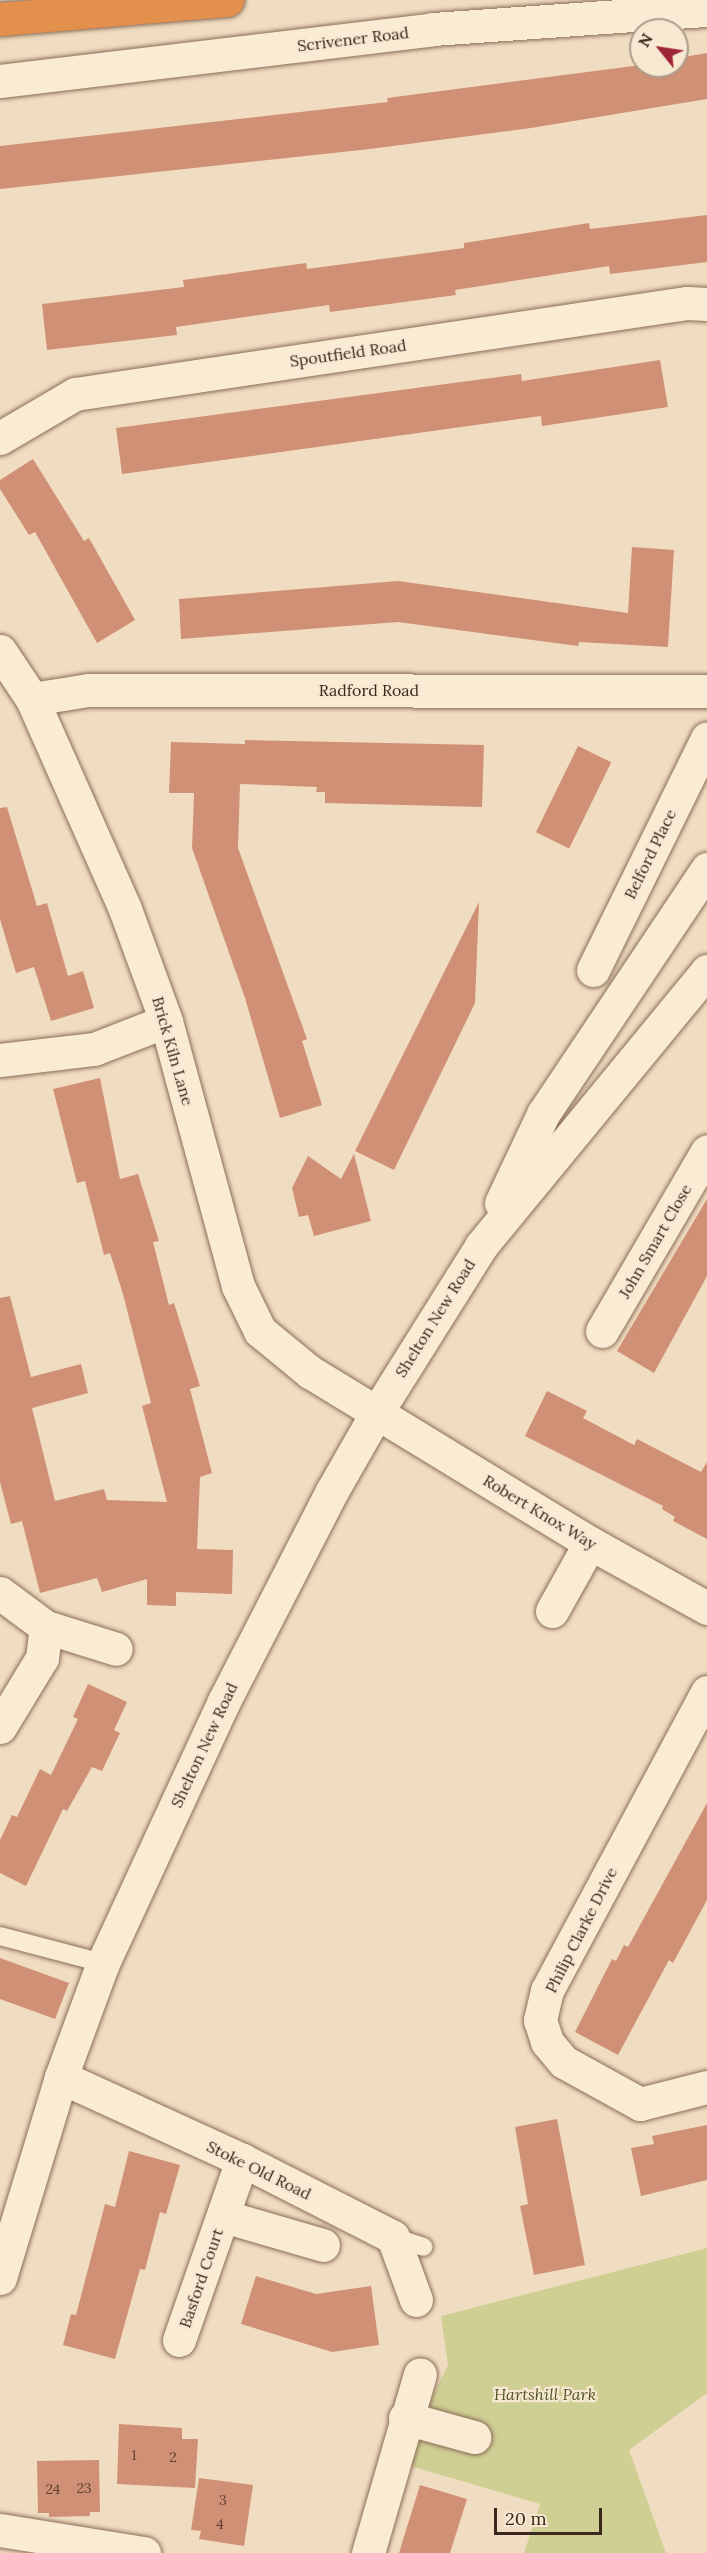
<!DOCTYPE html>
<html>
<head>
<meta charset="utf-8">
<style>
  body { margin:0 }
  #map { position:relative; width:707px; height:2553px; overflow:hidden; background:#f0ddc1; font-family:Lora,serif }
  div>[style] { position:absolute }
  .green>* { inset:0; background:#cfcf94 }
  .building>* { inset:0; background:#d09075; transform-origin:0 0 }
  .roads { filter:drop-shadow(0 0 2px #8b6d58) drop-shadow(0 0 2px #8b6d58) }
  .lane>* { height:18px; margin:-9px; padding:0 9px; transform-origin:9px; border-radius:9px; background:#faebd5 }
  .street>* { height:33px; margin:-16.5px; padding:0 16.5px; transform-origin:16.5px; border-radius:16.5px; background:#faebd5 }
  .secondary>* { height:33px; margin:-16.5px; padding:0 16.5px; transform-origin:16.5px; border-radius:16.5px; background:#faebd5 }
  .highway>* { height:33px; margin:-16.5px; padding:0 16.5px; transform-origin:16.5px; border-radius:16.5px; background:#e4904d }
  span { translate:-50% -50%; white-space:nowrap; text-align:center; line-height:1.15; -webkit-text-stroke:4.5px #f7e8d1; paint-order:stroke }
  .number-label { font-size:14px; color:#604133 }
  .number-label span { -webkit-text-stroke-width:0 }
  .street-label { font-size:16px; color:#3a271d }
  .park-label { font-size:16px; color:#505722; font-style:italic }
  .north { position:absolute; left:629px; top:18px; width:60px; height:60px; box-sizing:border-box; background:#f7e8d1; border:2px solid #ab9b89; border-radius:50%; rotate:300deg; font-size:16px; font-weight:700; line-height:24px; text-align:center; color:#3a271d }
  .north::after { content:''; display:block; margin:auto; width:21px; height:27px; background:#9d2434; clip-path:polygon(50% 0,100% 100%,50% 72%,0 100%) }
  .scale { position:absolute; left:494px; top:2508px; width:108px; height:27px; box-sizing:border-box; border:3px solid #3a271d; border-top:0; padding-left:8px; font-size:18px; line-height:21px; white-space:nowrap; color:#3a271d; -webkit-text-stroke:4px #f7e8d1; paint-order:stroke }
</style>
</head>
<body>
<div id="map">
  <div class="green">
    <div style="clip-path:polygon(707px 2248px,707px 2393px,629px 2450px,666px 2553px,524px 2553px,540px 2504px,400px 2463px,448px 2365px,441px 2316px)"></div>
  </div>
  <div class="building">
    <div style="clip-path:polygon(707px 53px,707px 99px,531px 128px,370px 149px,0 189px,0 146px,388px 102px,387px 98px,641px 65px,677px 66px,677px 58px)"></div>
    <div style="clip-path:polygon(707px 215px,707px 262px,610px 274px,609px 266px,455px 290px,456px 295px,330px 312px,329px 305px,176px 327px,177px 335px,47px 350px,42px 304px,184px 287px,183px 280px,306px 263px,307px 269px,464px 248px,464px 243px,589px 223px,590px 229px)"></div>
    <div style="clip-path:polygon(660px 360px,668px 407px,542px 426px,541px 416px,122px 474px,116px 428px,521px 374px,522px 381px)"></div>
    <div style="clip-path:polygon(33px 459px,84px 541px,89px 538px,135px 620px,97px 643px,35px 532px,29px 535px,0 489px,0 480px)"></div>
    <div style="clip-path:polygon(632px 547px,674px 550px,668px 647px,579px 642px,578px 646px,398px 622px,181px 639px,179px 599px,398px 581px,628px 613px)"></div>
    <div style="clip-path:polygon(245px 740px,484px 745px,482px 807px,325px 803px,325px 792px,316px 792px,317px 787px,240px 784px,238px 848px,307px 1039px,302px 1041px,322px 1105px,280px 1118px,245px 998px,192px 848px,194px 793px,169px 793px,171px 742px,245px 744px)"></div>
    <div style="left:578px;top:746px;width:37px;height:96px;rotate:26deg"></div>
    <div style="clip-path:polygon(7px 807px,37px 906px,47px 903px,68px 976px,83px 971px,94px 1008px,51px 1021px,34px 967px,16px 973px,0 919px,0 808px)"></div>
    <div style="clip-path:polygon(479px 902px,475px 1003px,394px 1170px,355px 1151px)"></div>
    <div style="clip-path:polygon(100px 1078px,120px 1179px,138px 1174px,159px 1241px,153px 1242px,169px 1305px,174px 1303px,200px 1386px,190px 1389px,212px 1473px,200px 1477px,197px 1549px,233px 1550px,232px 1594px,176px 1592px,176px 1606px,147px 1605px,147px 1579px,102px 1592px,97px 1578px,40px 1593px,22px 1521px,11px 1524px,0 1482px,0 1298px,10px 1296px,31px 1377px,81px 1364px,88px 1393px,32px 1408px,55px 1501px,104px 1489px,107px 1500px,167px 1502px,142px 1406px,151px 1403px,123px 1294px,110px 1253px,104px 1255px,85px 1181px,77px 1183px,53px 1089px)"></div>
    <div style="clip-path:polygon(354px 1154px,371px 1221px,314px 1236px,308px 1215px,299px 1217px,292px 1188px,308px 1156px,341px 1179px)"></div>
    <div style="clip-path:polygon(707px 1199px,707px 1276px,654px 1373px,617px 1351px)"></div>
    <div style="clip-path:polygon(547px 1391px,587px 1411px,583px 1418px,634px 1445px,637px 1439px,701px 1472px,707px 1462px,707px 1539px,673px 1521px,675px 1517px,662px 1509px,663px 1506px,525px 1436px)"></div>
    <div style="clip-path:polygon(88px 1684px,127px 1702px,114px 1730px,120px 1733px,102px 1771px,92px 1767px,67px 1811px,63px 1809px,26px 1886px,0 1873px,0 1840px,12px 1815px,17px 1817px,40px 1769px,51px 1775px,78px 1719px,73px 1717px)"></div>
    <div style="clip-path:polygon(707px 1803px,707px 1900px,673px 1963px,669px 1960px,618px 2055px,575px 2032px,612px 1959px,616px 1961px,624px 1945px,628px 1947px)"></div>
    <div style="clip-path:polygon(0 1958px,69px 1983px,55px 2019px,0 1999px)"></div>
    <div style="clip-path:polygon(557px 2119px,585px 2265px,534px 2275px,520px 2206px,528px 2204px,515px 2127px)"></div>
    <div style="clip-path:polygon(707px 2125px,707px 2180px,641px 2196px,631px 2148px,654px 2144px,652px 2136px)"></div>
    <div style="clip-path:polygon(129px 2151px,180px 2165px,166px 2214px,160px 2212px,145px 2270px,140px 2269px,115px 2359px,63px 2345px,71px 2314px,76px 2315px,105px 2204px,115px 2207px)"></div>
    <div style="clip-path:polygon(256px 2276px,316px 2294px,371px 2286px,379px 2345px,332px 2352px,241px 2324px)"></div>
    <div style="clip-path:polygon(119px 2424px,182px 2428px,182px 2439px,198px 2439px,195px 2488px,117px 2484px)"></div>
    <div style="clip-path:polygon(99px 2460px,100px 2512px,90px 2512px,90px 2516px,49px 2517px,49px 2513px,38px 2513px,37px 2461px)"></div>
    <div style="clip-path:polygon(199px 2478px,253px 2485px,244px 2546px,199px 2539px,201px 2531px,191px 2530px)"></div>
    <div style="clip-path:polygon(420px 2485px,467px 2499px,450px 2553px,399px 2553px)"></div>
  </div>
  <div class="roads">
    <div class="lane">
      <div style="left:0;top:1936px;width:106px;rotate:14.7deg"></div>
      <div style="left:393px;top:2237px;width:32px;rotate:18deg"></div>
    </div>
    <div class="street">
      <div style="left:0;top:81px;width:436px;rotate:-6.8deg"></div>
      <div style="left:433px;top:29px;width:275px;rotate:-4deg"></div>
      <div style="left:0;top:438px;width:87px;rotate:-30.4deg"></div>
      <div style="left:75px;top:394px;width:619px;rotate:-8.46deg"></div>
      <div style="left:687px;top:303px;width:20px;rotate:3deg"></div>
      <div style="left:0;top:651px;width:58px;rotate:56.3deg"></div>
      <div style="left:32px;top:699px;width:230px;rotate:66.1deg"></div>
      <div style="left:125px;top:909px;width:119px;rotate:69.9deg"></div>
      <div style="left:166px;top:1021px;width:275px;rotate:74.8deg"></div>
      <div style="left:238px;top:1286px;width:50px;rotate:63.9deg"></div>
      <div style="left:260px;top:1331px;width:65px;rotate:39.4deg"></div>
      <div style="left:310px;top:1372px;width:328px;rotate:31.4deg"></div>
      <div style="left:590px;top:1543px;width:134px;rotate:29.1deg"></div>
      <div style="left:32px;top:699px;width:57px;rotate:-9.1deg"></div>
      <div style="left:88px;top:690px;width:619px;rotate:0.09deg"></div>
      <div style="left:593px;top:970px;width:258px;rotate:-63.8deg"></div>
      <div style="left:0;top:1060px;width:95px;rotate:-6.7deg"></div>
      <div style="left:94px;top:1049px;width:77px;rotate:-21.3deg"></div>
      <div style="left:602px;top:1331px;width:208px;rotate:-59.7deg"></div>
      <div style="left:0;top:1593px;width:57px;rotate:36.5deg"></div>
      <div style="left:46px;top:1627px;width:73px;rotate:17.4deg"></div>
      <div style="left:552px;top:1611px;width:78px;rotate:-60.8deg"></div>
      <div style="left:707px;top:1692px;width:338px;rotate:118.2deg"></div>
      <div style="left:547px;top:1990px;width:31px;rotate:103deg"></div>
      <div style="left:540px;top:2020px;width:23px;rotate:72deg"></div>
      <div style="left:547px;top:2042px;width:26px;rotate:50deg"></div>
      <div style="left:564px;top:2062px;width:87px;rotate:28.9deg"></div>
      <div style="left:640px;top:2104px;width:69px;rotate:-14.2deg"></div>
      <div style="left:0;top:1727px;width:81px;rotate:-58.7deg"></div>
      <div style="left:42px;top:1658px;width:31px;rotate:-83deg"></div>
      <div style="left:61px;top:2077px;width:199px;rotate:24.6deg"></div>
      <div style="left:242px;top:2160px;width:169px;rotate:27deg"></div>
      <div style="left:393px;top:2237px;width:67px;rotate:69.9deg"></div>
      <div style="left:223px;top:2216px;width:104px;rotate:16.2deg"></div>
      <div style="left:179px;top:2340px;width:191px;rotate:-70.7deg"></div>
      <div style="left:405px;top:2418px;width:72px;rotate:15.4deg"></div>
      <div style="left:0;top:2530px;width:146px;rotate:9.1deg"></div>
      <div style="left:368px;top:2553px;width:186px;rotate:-73.8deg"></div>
    </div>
    <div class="secondary">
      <div style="left:501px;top:1203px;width:98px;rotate:-64.7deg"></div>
      <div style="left:543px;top:1114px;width:295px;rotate:-56.2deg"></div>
      <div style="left:0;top:2278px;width:210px;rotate:-73.1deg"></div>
      <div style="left:61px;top:2077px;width:121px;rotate:-69.8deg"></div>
      <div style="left:103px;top:1963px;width:289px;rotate:-65.2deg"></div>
      <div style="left:224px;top:1701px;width:236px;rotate:-62.8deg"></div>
      <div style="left:332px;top:1491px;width:91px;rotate:-60.3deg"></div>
      <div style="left:377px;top:1412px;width:196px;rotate:-57.9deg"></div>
      <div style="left:481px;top:1246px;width:356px;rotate:-50.6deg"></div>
    </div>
    <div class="highway">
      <div style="left:0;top:19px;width:228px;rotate:-4.8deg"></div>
    </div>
  </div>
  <div class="number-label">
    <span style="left:134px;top:2455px">1</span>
    <span style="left:173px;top:2457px">2</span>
    <span style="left:84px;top:2488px">23</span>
    <span style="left:53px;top:2489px">24</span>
    <span style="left:223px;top:2500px">3</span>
    <span style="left:220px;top:2524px">4</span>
  </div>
  <div class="street-label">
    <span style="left:353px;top:39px;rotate:-7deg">Scrivener Road</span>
    <span style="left:348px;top:353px;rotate:-8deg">Spoutfield Road</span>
    <span style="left:369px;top:690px">Radford Road</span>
    <span style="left:650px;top:854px;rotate:-64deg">Belford Place</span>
    <span style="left:173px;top:1051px;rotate:74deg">Brick Kiln Lane</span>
    <span style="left:655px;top:1241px;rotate:-60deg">John Smart Close</span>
    <span style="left:435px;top:1318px;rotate:-58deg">Shelton New Road</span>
    <span style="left:540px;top:1512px;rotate:31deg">Robert Knox Way</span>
    <span style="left:204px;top:1745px;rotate:-65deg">Shelton New Road</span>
    <span style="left:581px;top:1930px;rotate:-63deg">Philip Clarke Drive</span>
    <span style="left:259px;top:2170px;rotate:26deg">Stoke Old Road</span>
    <span style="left:201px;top:2278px;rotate:-71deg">Basford Court</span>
  </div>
  <div class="park-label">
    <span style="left:545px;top:2394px">Hartshill Park</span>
  </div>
  <div class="north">N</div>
  <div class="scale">20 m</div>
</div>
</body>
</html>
